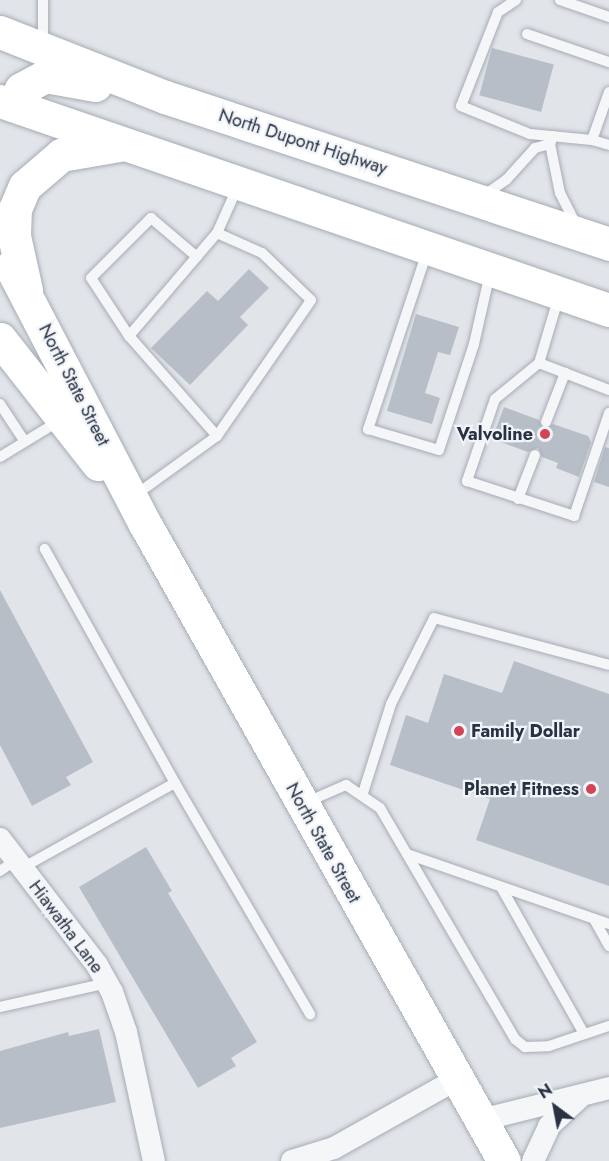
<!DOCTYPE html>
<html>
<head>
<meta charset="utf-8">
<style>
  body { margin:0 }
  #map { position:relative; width:609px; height:1161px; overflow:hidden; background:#e1e5ea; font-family:Jost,sans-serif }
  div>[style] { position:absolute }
  .building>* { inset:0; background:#b8bec8; transform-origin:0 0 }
  .roads { filter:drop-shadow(0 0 2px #a6acb5) drop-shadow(0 0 2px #a6acb5) }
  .service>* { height:10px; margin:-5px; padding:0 5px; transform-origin:5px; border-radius:5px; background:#f4f6f8 }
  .minor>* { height:22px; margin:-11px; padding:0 11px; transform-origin:11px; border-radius:11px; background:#f4f6f8 }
  .primary>* { height:33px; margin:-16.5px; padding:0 16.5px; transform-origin:16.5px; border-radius:16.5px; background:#fff }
  .trunk>* { height:33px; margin:-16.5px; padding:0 16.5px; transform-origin:16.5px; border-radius:16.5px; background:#fff }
  .dots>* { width:16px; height:16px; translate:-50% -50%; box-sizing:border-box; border:3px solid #f1f4f8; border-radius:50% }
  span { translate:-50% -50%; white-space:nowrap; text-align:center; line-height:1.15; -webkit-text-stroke:4.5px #f1f4f8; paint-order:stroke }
  .street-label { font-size:18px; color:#293243 }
  .poi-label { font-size:18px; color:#293243; font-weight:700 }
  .right { translate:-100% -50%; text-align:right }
  .left { translate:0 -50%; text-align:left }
  .north { position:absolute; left:525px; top:1077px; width:60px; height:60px; -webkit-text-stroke:4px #f1f4f8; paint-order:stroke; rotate:328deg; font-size:16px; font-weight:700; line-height:24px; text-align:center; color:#293243 }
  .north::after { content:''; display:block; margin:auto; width:21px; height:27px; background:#293243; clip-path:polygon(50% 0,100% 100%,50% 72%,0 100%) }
</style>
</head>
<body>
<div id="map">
  <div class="building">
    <div style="left:492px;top:48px;width:64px;height:49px;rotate:15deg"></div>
    <div style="clip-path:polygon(249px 269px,269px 288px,240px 317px,248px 325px,190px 385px,151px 348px,207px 291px,218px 301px)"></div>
    <div style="clip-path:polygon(416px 314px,459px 327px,450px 355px,438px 352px,425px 393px,440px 398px,432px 424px,387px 411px)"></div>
    <div style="clip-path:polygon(504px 407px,539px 420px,544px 429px,553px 424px,588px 436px,591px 442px,579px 477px,556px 468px,558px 463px,542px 457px,538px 448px,528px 452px,492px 439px)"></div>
    <div style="clip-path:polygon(605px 447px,609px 448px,609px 487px,594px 482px)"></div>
    <div style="clip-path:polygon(0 590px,93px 762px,66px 777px,71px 785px,32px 806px,0 745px)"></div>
    <div style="clip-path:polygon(514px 661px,609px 694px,609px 886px,476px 840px,490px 799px,390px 765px,406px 715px,428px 723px,444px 674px,502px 693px)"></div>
    <div style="clip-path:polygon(146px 847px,172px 891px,168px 893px,257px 1042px,231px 1058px,236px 1066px,198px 1088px,79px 887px)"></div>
    <div style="clip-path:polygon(99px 1029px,116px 1102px,0 1128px,0 1051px,68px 1032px,69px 1036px)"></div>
  </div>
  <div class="roads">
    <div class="service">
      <div style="left:43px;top:0;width:45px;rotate:90deg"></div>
      <div style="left:516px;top:0;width:22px;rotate:146deg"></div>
      <div style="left:498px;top:12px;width:101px;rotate:111.5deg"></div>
      <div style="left:461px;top:106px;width:74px;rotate:22.1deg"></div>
      <div style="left:530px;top:134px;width:62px;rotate:5.5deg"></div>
      <div style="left:592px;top:140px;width:51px;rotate:-70.5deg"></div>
      <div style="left:560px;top:0;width:52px;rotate:19.1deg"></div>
      <div style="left:527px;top:34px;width:87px;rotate:18.9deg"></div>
      <div style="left:553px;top:136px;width:9px;rotate:111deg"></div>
      <div style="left:550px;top:144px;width:50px;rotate:78.5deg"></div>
      <div style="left:560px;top:193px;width:37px;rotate:63deg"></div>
      <div style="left:592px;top:140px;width:18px;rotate:16deg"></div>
      <div style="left:483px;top:196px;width:29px;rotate:-35deg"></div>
      <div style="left:507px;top:179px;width:42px;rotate:-47.9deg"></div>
      <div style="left:535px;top:148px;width:16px;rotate:-15deg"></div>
      <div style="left:427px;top:252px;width:187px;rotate:108.4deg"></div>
      <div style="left:368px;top:429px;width:74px;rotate:16.5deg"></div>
      <div style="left:439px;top:450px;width:112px;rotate:-71.7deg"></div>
      <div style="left:474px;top:344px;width:73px;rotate:-77.3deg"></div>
      <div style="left:559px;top:296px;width:70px;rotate:106.6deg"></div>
      <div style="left:539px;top:363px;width:57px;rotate:140.7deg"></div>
      <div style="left:495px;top:399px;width:87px;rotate:108.9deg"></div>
      <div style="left:467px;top:481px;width:113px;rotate:18.1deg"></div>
      <div style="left:574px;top:516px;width:109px;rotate:-71.2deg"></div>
      <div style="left:129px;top:336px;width:69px;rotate:-123.2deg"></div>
      <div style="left:91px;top:278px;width:85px;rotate:-45deg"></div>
      <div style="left:151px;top:218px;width:60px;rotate:40.3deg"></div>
      <div style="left:539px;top:363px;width:75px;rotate:21.1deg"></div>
      <div style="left:0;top:404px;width:45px;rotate:56.7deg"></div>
      <div style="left:546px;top:422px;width:53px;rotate:-68.8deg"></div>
      <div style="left:217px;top:436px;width:133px;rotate:-131.3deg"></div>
      <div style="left:129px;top:336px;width:135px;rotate:-49.5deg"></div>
      <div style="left:217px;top:233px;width:51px;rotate:-65.9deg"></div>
      <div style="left:0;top:457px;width:69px;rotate:-31.4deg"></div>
      <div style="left:134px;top:496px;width:102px;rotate:-35.9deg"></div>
      <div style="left:217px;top:436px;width:165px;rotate:-55.3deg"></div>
      <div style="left:311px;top:300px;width:68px;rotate:-136.2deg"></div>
      <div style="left:262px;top:253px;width:49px;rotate:-156deg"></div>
      <div style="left:518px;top:499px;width:47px;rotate:-68.9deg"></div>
      <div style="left:175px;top:783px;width:268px;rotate:59.7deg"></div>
      <div style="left:363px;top:793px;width:93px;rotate:-72.5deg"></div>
      <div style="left:391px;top:704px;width:96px;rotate:-63.4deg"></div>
      <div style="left:434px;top:618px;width:181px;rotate:15deg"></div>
      <div style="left:307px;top:802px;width:43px;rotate:-23.6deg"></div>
      <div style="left:346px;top:785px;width:41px;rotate:34.1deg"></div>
      <div style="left:380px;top:808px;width:268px;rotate:59.7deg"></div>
      <div style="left:515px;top:1039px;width:13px;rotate:39deg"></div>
      <div style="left:525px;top:1047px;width:24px;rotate:-2deg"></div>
      <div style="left:549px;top:1046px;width:63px;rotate:-18.4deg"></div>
      <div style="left:407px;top:854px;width:214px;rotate:19.1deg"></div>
      <div style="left:22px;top:868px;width:175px;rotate:-29.1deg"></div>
      <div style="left:175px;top:783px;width:268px;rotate:-119.1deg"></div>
      <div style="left:0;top:871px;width:19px;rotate:-35deg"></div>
      <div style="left:501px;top:887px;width:169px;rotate:60.5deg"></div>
      <div style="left:594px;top:919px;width:31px;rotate:61deg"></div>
      <div style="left:0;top:1007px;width:110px;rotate:-12.6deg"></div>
    </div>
    <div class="minor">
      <div style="left:0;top:839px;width:159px;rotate:52.4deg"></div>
      <div style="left:97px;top:965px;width:31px;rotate:61deg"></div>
      <div style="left:112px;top:992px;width:42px;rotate:70.7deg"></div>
      <div style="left:126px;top:1032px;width:132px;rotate:77.8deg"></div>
      <div style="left:481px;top:1120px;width:132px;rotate:-14deg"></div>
      <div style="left:292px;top:1161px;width:44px;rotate:-17.2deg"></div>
      <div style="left:334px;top:1148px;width:141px;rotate:-29.3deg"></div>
      <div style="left:533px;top:1161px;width:38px;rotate:-65deg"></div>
      <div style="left:549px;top:1126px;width:41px;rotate:-43deg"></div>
    </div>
    <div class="primary">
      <div style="left:11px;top:267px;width:290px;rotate:62.5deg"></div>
      <div style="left:145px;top:524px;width:731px;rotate:60.6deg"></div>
      <div style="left:0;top:339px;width:159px;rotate:51.9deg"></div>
    </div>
    <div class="trunk">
      <div style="left:0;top:32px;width:177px;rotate:21.5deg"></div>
      <div style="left:165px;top:97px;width:468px;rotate:18.3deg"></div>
      <div style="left:0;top:101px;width:644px;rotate:18.94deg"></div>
      <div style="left:13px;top:105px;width:18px;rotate:-63deg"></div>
      <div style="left:21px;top:89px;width:27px;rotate:-28deg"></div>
      <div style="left:45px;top:76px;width:51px;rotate:10.2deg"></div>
      <div style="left:26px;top:290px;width:55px;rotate:-102.5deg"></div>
      <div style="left:14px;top:236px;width:27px;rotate:-88deg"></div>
      <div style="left:15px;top:209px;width:25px;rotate:-67deg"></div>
      <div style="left:25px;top:186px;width:48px;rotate:-40.7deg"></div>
      <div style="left:61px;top:155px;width:59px;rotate:-9.8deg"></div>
    </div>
  </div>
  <div class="dots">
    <div style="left:545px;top:434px;background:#d24456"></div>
    <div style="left:459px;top:731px;background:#d24456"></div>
    <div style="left:591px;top:789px;background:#d24456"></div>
  </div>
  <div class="street-label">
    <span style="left:303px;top:142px;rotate:18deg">North Dupont Highway</span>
    <span style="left:74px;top:385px;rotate:63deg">North State Street</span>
    <span style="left:323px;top:843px;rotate:61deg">North State Street</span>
    <span style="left:66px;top:927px;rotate:53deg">Hiawatha Lane</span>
  </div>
  <div class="poi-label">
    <span class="right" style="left:533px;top:434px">Valvoline</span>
    <span class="left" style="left:471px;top:731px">Family Dollar</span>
    <span class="right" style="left:579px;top:789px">Planet Fitness</span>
  </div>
  <div class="north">N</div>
</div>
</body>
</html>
